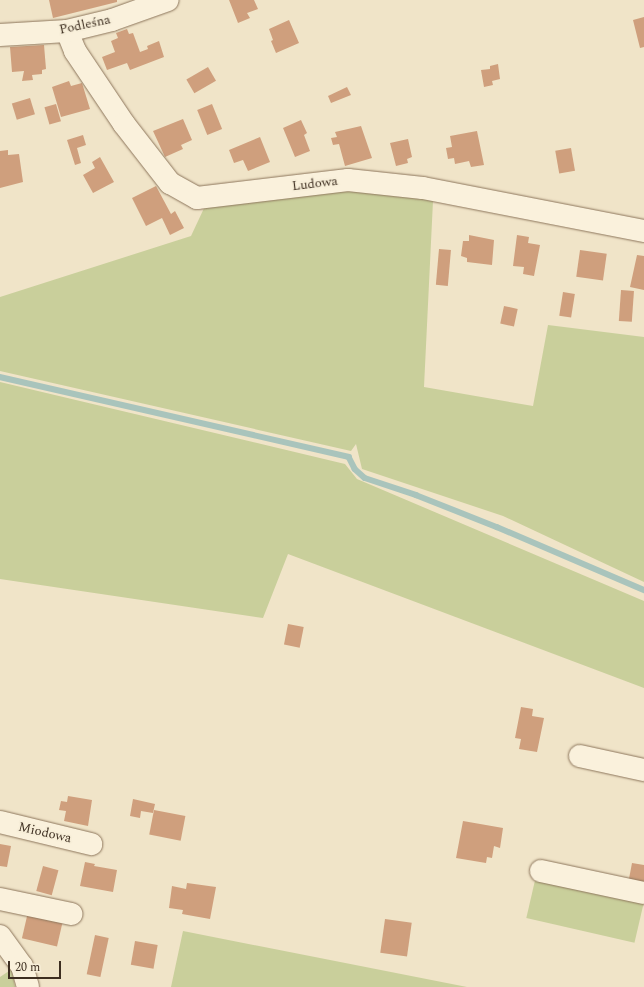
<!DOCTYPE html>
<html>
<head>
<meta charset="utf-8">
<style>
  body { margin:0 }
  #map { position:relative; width:644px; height:987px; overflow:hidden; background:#f0e4c8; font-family:Spectral,serif }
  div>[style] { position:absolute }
  .green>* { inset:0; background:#c9cf9b; transform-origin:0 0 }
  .stream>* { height:5.5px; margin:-2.75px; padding:0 2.75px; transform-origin:2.75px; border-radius:2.75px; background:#a9c4bc }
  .building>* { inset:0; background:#cf9f7d; transform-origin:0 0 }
  .roads { filter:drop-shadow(0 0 1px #8d765c) drop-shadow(0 0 1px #8d765c) }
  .minor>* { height:22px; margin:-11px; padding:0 11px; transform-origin:11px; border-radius:11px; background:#faf1dc }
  span { translate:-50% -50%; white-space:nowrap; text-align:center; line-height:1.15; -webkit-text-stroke:3.5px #f7eed8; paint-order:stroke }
  .street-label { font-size:13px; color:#3d2e20 }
  .scale { position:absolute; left:8px; top:961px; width:53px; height:18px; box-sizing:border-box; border:2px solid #3d2e20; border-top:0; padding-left:5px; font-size:12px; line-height:14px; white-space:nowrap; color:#3d2e20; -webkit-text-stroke:3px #f7eed8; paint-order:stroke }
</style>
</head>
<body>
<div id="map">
  <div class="green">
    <div style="clip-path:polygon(375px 189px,433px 201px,424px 387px,533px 406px,548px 325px,644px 337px,644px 582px,503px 516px,362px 469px,356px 444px,351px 451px,0 371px,0 297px,191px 236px,206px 204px,285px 194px)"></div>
    <div style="clip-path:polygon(0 382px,345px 464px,357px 479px,644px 601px,644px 688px,288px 554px,263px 618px,0 579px)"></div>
    <div style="left:536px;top:876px;width:111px;height:43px;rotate:13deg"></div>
    <div style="clip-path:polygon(183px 931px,467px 987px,171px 987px)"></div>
    <div style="clip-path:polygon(12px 969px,15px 987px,0 987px,0 977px)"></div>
  </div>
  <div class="stream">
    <div style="left:0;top:377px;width:358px;rotate:12.9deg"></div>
    <div style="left:349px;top:457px;width:13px;rotate:63deg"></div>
    <div style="left:355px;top:469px;width:13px;rotate:42deg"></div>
    <div style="left:365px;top:478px;width:54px;rotate:18.4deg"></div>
    <div style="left:416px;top:495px;width:87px;rotate:21.6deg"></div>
    <div style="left:497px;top:527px;width:160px;rotate:23.2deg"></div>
  </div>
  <div class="building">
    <div style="clip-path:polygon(49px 0,117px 0,117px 2px,53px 18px)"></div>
    <div style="clip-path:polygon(229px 0,254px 0,258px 9px,247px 13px,250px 18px,238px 23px)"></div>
    <div style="clip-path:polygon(644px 17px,644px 47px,640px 48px,633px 20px)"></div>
    <div style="clip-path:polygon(289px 20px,299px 43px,276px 53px,271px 41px,273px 40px,269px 29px)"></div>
    <div style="clip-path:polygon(127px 29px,129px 34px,133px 33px,140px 52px,148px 49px,147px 46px,159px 41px,164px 57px,130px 70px,127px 63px,107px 70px,102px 57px,115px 52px,111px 41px,118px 38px,116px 33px)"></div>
    <div style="clip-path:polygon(44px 45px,46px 69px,42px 70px,42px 74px,32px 75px,33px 80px,22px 81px,24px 71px,12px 72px,10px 47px)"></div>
    <div style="clip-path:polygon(498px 64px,500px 79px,492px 81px,493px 85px,484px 87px,481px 70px,490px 69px,490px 66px)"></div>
    <div style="left:208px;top:67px;width:16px;height:25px;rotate:60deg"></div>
    <div style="clip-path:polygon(69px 81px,71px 86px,82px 83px,90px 109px,61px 117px,52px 87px)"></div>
    <div style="clip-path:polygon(347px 87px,351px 95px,331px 103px,328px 96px)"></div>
    <div style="left:30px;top:98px;width:17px;height:19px;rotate:73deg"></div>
    <div style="left:56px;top:104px;width:18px;height:12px;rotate:74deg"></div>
    <div style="left:212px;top:104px;width:27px;height:16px;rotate:68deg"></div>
    <div style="clip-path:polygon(183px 119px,192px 140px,181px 145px,183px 149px,165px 157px,153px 131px)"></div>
    <div style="clip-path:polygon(301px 120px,307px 133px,304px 135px,310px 151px,295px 157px,283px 128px)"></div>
    <div style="clip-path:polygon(361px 126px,372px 158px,345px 166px,339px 144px,333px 145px,331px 138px,337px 137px,335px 132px)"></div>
    <div style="clip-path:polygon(477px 131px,484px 165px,471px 167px,469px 161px,455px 164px,454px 158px,448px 159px,446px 148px,452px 147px,450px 136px)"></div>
    <div style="clip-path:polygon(83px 135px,86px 145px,77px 148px,81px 163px,75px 165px,67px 140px)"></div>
    <div style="clip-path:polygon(260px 137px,270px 162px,248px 171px,243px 160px,234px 163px,229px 150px)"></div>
    <div style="clip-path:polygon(408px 139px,412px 157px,407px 159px,408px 163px,396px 166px,390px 143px)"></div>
    <div style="left:571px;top:148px;width:23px;height:16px;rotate:80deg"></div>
    <div style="clip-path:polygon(8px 150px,8px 155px,19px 154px,23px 182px,0 188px,0 151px)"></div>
    <div style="clip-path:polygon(100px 157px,114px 182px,93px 193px,83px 175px,95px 168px,92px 162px)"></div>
    <div style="clip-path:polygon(156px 186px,171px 214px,175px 211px,184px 228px,170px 235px,162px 218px,146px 226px,132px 198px)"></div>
    <div style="clip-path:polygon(469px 235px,494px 240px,492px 265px,467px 262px,467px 258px,461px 256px,463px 241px,469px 241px)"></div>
    <div style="clip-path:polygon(517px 235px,529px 237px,528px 243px,540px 245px,534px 276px,523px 274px,524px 267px,513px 266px)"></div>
    <div style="left:439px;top:249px;width:12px;height:36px;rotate:5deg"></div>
    <div style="left:580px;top:250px;width:27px;height:27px;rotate:8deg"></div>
    <div style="clip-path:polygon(637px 255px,644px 256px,644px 290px,630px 287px)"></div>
    <div style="left:621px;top:290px;width:13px;height:31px;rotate:4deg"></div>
    <div style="left:563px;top:292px;width:12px;height:24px;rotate:9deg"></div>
    <div style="left:504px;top:306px;width:14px;height:18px;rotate:12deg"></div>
    <div style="left:288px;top:624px;width:16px;height:21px;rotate:11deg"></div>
    <div style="clip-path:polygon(521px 707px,533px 709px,532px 716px,544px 718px,537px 752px,519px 749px,521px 739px,515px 738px)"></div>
    <div style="clip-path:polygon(68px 796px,92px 800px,88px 826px,64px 821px,66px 811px,59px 810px,61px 801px,67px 802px)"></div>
    <div style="clip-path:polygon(133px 799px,155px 804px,153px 813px,141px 811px,140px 818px,130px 816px)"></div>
    <div style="left:154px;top:810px;width:32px;height:25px;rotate:11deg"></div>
    <div style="clip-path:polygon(463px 821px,503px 828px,500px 848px,494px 846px,492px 858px,487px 857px,486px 863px,456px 858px)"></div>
    <div style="clip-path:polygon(0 844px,11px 846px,7px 867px,0 866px)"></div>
    <div style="clip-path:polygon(85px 862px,95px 864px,94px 866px,117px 870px,113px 892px,80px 886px)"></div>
    <div style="clip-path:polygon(632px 863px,644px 865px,644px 887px,628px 884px)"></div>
    <div style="left:43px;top:866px;width:16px;height:26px;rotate:15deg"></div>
    <div style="clip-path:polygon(187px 883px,216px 887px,210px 919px,182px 914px,183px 910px,169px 908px,172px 886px,186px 889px)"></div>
    <div style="left:28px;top:912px;width:36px;height:27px;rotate:13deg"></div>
    <div style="left:385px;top:919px;width:27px;height:34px;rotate:8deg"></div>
    <div style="left:95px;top:935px;width:14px;height:40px;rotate:12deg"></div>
    <div style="left:135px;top:941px;width:23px;height:24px;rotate:10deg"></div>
  </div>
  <div class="roads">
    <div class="minor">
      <div style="left:67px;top:31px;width:22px;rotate:68deg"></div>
      <div style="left:75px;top:51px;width:88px;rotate:56.1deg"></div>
      <div style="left:124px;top:124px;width:75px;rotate:52.1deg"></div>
      <div style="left:170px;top:183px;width:31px;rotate:29deg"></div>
      <div style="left:197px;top:198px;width:152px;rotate:-6.8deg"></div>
      <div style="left:348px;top:180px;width:75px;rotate:6.1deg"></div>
      <div style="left:423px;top:188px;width:225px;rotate:11deg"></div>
      <div style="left:0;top:35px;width:67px;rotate:-3.4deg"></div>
      <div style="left:67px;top:31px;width:46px;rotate:-13.7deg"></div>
      <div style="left:112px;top:20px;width:59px;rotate:-19.7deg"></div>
      <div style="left:580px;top:756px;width:66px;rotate:12.3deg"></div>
      <div style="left:0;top:822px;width:94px;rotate:13.6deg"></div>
      <div style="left:541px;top:871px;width:105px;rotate:12.1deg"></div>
      <div style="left:0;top:899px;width:73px;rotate:11.9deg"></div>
      <div style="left:0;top:936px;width:37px;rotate:54deg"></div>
      <div style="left:22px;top:966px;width:22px;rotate:74deg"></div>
    </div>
  </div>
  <div class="street-label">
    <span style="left:85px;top:25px;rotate:-12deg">Podleśna</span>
    <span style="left:315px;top:184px;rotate:-7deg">Ludowa</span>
    <span style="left:45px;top:833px;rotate:13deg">Miodowa</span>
  </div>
  <div class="scale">20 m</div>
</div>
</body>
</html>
